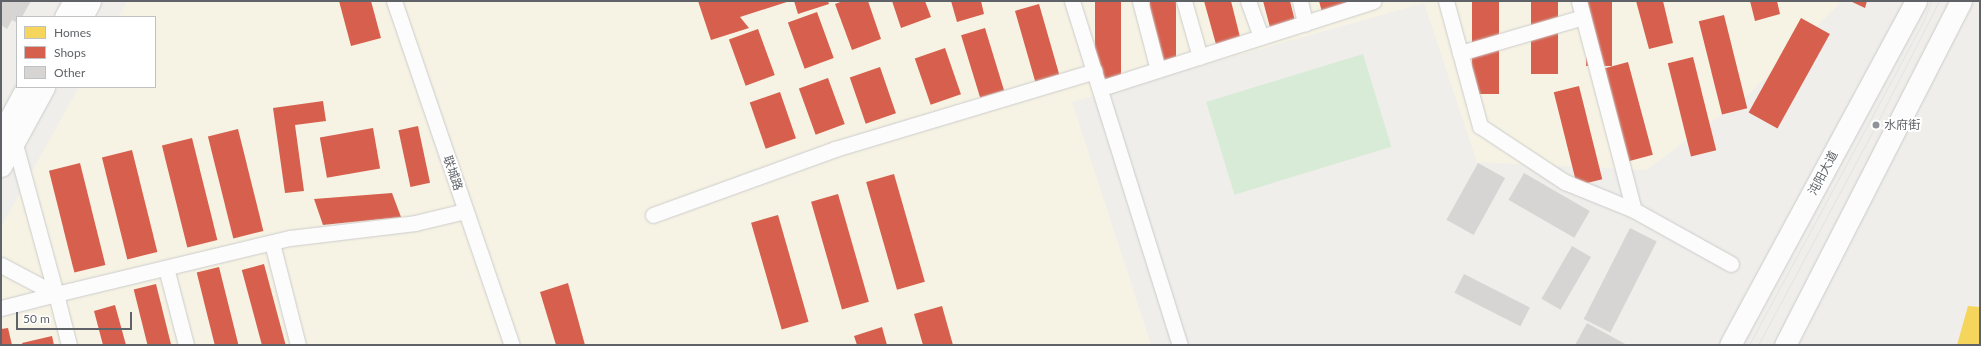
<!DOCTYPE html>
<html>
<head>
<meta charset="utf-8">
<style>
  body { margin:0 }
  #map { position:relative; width:1981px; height:346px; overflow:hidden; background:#efeeea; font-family:Lato,"Noto Sans SC",sans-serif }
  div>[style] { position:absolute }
  .commercial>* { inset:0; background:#f7f3e4 }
  .green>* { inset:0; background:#d8ebd6; transform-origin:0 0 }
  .homes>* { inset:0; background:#f6d55c }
  .shops>* { inset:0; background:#d6604d; transform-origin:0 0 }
  .building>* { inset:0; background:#d6d5d3; transform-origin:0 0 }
  .roads { filter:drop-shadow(0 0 1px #cbcccc) drop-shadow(0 0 1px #cbcccc) }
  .street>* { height:15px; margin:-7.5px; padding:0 7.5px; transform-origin:7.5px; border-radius:7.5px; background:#fdfcfc }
  .secondary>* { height:21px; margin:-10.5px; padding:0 10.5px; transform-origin:10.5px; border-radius:10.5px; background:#fdfcfc }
  .tram>* { height:1px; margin:-0.5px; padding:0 0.5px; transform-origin:0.5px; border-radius:0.5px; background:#e4e4e4 }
  .dots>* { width:11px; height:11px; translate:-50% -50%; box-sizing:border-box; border:2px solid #fff; border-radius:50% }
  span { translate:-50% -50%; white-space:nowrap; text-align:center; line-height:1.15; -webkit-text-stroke:4px #fff; paint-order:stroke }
  .poi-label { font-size:12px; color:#5f6368 }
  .left { translate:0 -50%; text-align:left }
  .street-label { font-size:12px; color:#5f6368 }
  .frame { position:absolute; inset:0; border:2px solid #5f6368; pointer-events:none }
  .legend { position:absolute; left:16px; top:16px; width:140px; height:72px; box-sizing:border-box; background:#fff; border:1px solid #bfc1c3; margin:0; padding:5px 7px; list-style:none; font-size:12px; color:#5f6368 }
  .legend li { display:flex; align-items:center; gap:8px; height:20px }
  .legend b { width:20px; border:1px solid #bfc1c3 }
  .scale { position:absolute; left:16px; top:312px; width:116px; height:18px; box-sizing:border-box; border:2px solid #5f6368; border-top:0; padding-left:5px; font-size:12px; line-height:14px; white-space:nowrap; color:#5f6368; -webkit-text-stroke:3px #fff; paint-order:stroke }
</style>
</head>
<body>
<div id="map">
  <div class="commercial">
    <div style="clip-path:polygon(127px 1px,1842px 1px,1748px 95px,1646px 170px,1477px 162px,1424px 3px,1072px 102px,1151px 345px,1px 345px,1px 227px,79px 87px,155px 87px,155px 17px,119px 17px)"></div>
  </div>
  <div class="green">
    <div style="left:1363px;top:54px;width:97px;height:164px;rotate:73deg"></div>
  </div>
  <div class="homes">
    <div style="clip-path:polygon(1968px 306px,1980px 307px,1980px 345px,1957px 345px)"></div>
  </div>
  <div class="shops">
    <div style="clip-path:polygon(339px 1px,371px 1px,381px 38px,351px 46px)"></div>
    <div style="clip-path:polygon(698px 1px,790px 1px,740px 17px,749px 28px,711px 40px)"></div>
    <div style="clip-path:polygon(794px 1px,828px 1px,829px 4px,798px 14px)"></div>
    <div style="clip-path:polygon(843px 1px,868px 1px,881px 39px,852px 50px,835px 4px)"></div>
    <div style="clip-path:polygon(892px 1px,925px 1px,931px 17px,901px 28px)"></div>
    <div style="clip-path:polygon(951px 1px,981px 1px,984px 14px,957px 22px)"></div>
    <div style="left:1095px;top:1px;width:26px;height:81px"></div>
    <div style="left:1150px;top:1px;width:26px;height:63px"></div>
    <div style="clip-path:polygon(1204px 1px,1231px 1px,1241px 41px,1217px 48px)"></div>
    <div style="clip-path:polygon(1263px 1px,1290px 1px,1296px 25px,1271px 31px)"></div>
    <div style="clip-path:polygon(1319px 1px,1346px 1px,1347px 6px,1322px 12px)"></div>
    <div style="left:1472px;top:1px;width:27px;height:93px"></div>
    <div style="left:1531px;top:1px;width:27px;height:73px"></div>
    <div style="left:1586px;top:1px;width:26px;height:65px"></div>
    <div style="clip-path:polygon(1636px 1px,1663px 1px,1673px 43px,1649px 49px)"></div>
    <div style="clip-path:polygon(1750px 1px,1777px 1px,1780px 14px,1755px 21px)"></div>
    <div style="clip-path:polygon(1850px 1px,1867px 1px,1865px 8px)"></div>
    <div style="left:1039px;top:4px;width:76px;height:25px;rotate:74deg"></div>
    <div style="left:817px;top:12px;width:49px;height:31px;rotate:70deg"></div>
    <div style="left:1724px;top:15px;width:96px;height:26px;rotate:76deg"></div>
    <div style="left:1801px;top:18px;width:33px;height:108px;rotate:29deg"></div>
    <div style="left:985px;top:28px;width:65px;height:25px;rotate:73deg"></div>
    <div style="left:758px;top:29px;width:49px;height:31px;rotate:70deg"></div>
    <div style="left:945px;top:48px;width:49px;height:32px;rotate:71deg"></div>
    <div style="left:1693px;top:57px;width:96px;height:26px;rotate:76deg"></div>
    <div style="left:1628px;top:62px;width:96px;height:25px;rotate:75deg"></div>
    <div style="left:880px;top:67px;width:49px;height:32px;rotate:71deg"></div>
    <div style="left:828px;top:78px;width:49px;height:31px;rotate:70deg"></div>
    <div style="left:1579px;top:86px;width:96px;height:26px;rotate:76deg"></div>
    <div style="left:780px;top:92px;width:49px;height:32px;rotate:71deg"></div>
    <div style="clip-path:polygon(323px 101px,326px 121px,295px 125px,304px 191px,285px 193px,273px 108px)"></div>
    <div style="left:418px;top:126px;width:58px;height:20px;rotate:78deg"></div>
    <div style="left:373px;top:128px;width:41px;height:54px;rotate:80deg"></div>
    <div style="left:238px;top:129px;width:105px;height:31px;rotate:76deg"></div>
    <div style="left:192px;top:138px;width:105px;height:31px;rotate:76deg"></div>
    <div style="left:132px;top:150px;width:105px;height:31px;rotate:76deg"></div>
    <div style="left:80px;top:163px;width:105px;height:32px;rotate:76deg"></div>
    <div style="left:894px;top:174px;width:112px;height:29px;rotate:74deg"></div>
    <div style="clip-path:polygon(392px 193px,401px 217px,323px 225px,314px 199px)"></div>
    <div style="left:838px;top:194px;width:112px;height:28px;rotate:74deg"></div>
    <div style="left:778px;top:215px;width:111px;height:28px;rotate:74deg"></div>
    <div style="left:264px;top:264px;width:84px;height:23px;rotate:75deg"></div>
    <div style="left:219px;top:267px;width:81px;height:23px;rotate:76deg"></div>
    <div style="clip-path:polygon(568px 283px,585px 345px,556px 345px,540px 292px)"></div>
    <div style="left:156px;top:284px;width:63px;height:23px;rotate:76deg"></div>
    <div style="clip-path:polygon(115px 305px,126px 345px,103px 345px,94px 311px)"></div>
    <div style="clip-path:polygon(942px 306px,953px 345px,923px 345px,914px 314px)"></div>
    <div style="clip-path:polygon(882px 327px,887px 345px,857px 345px,854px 336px)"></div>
    <div style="clip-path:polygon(8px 328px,12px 345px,1px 345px,1px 329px)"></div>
    <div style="clip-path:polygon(52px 336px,54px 345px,23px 345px,22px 343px)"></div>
  </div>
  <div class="building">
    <div style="clip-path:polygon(1px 1px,31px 1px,22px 17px,17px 17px,17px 23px,12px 20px,7px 29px,1px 25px)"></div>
    <div style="left:1478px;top:163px;width:31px;height:65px;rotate:29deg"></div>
    <div style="left:1524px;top:173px;width:76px;height:31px;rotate:30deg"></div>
    <div style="left:1630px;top:228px;width:30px;height:102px;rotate:27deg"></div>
    <div style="left:1572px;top:246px;width:22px;height:61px;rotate:30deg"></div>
    <div style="left:1464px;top:274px;width:74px;height:21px;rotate:27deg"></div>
    <div style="clip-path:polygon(1587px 323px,1627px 345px,1575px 345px)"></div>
  </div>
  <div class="roads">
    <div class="street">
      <div style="left:394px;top:1px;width:364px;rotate:71.1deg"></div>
      <div style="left:1072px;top:1px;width:361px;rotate:72.6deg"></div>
      <div style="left:1140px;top:1px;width:71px;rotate:75.4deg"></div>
      <div style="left:1184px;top:1px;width:58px;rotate:74.1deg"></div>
      <div style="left:1248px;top:1px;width:38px;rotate:70deg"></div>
      <div style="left:1300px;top:1px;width:23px;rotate:77deg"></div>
      <div style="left:1446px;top:1px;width:130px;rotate:74.8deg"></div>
      <div style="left:1480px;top:126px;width:102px;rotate:33.4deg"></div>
      <div style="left:1565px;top:182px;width:74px;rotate:22.1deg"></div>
      <div style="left:1634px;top:210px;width:111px;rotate:29.1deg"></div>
      <div style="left:1579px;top:1px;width:216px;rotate:75.3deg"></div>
      <div style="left:1460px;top:53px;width:128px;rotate:-16.3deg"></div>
      <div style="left:1101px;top:88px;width:286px;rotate:-17.7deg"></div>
      <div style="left:13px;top:137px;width:163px;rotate:74.7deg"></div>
      <div style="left:653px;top:215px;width:194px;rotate:-19.9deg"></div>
      <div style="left:835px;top:149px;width:271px;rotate:-16.7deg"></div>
      <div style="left:272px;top:243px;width:105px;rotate:75.7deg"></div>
      <div style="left:1px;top:265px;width:62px;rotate:27.8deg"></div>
      <div style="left:56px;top:294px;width:241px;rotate:-13.5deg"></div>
      <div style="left:290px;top:238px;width:126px;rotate:-6.8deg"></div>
      <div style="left:415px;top:223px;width:51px;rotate:-13.5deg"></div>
      <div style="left:166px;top:268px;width:80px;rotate:75.4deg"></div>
      <div style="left:1px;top:308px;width:57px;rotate:-14.3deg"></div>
      <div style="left:56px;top:294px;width:53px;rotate:75.7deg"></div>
    </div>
    <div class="secondary">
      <div style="left:65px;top:17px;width:18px;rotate:-61deg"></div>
      <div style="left:82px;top:17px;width:18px;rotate:-63deg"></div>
      <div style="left:1px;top:135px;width:55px;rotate:-61.6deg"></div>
      <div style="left:1px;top:166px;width:90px;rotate:-61.4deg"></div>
      <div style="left:1730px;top:345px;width:391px;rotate:-61.6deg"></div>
      <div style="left:1785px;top:345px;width:386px;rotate:-62.9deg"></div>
    </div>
  </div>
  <div class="tram">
    <div style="left:1749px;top:345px;width:369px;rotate:-61.7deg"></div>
    <div style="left:1924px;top:20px;width:20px;rotate:-70deg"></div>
    <div style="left:1758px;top:345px;width:250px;rotate:-61.8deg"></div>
    <div style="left:1876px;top:125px;width:139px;rotate:-63.1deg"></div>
  </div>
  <div class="dots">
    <div style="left:1876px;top:125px;background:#919496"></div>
  </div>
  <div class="poi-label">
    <span class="left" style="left:1884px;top:125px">水府街</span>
  </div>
  <div class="street-label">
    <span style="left:453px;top:173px;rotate:71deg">联城路</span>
    <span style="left:1823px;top:173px;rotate:-62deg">沌阳大道</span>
  </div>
  <div class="frame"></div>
  <ul class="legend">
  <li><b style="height:11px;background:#f6d55c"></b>Homes</li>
  <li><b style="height:11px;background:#d6604d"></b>Shops</li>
  <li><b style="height:11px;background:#d6d5d3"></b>Other</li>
  </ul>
  <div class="scale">50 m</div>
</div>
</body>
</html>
